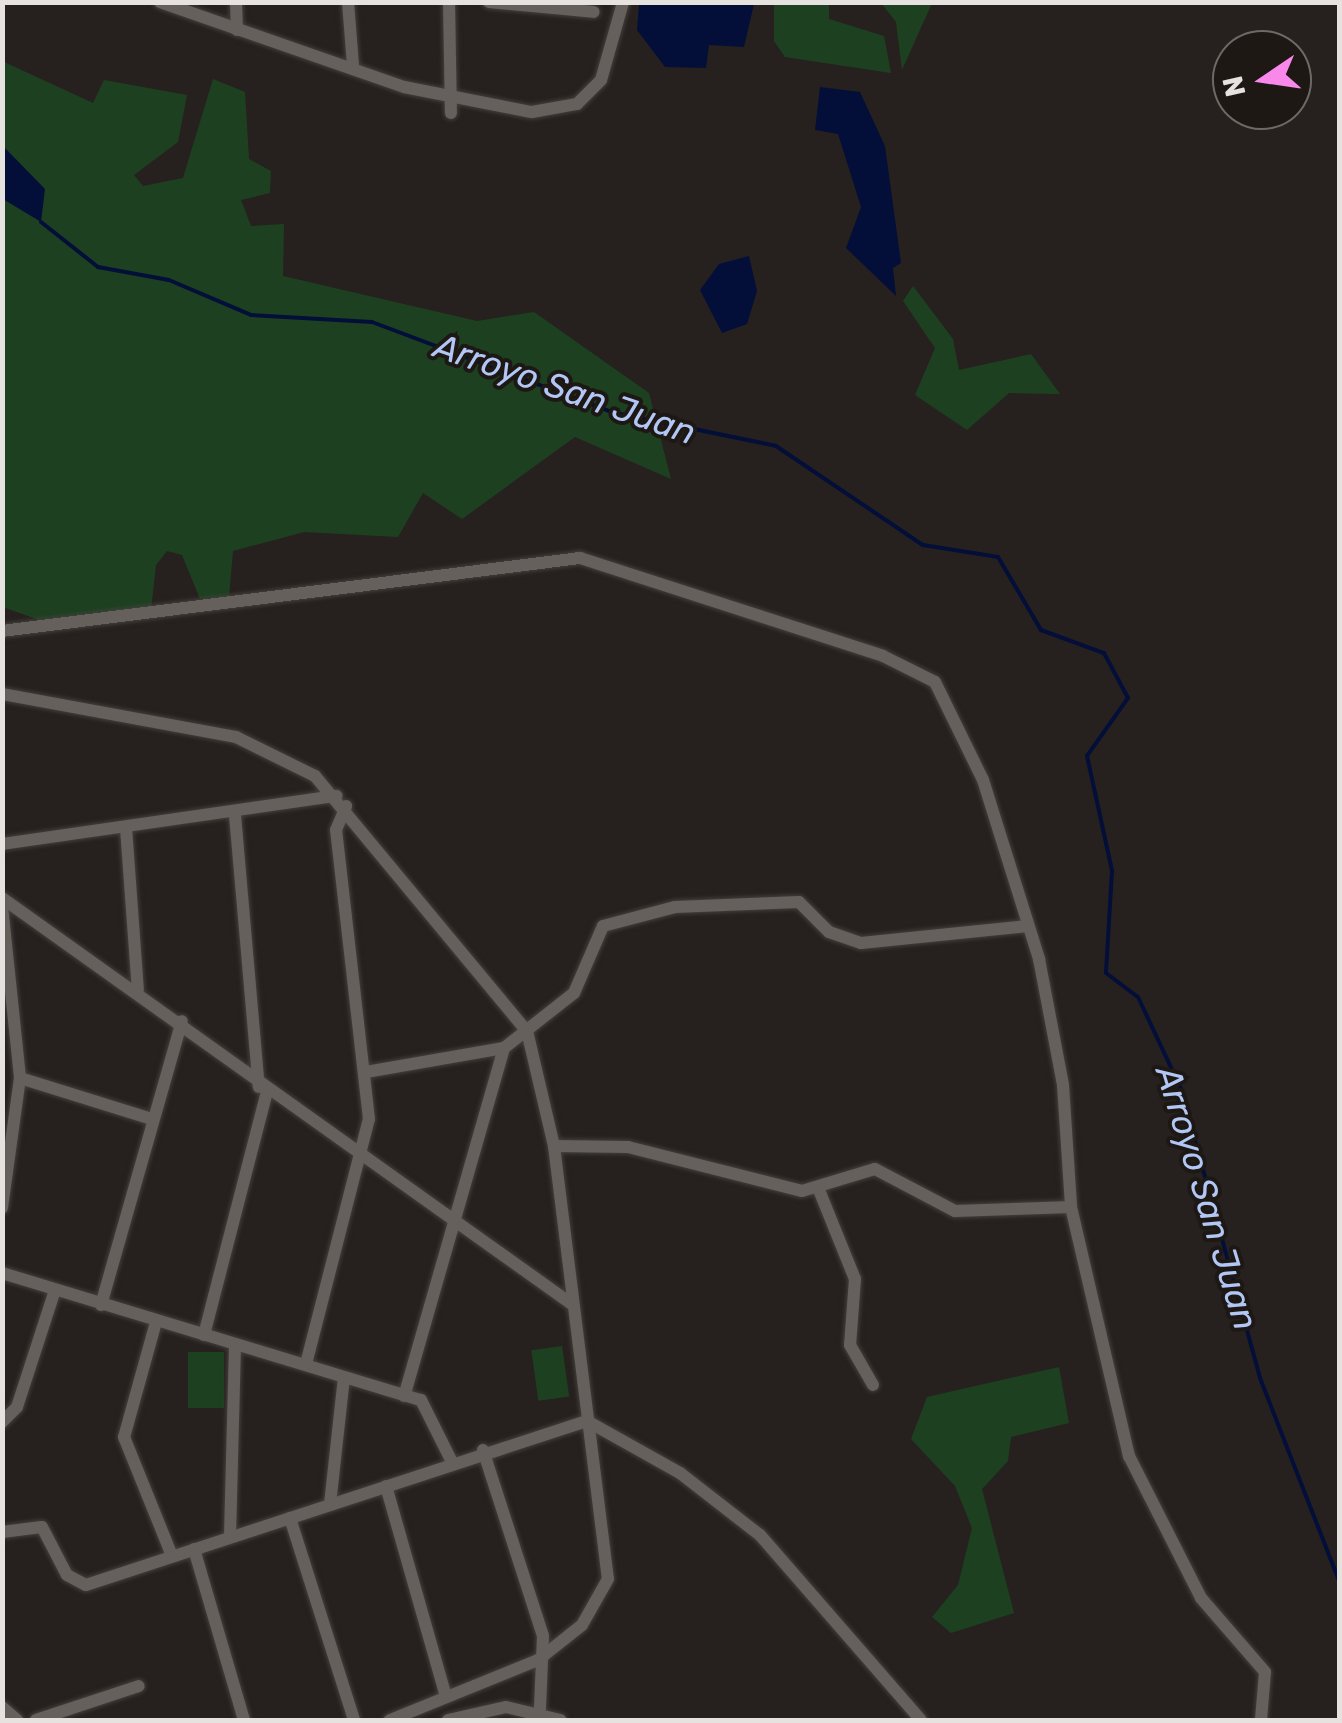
<!DOCTYPE html>
<html>
<head>
<meta charset="utf-8">
<style>
  body { margin:0 }
  #map { position:relative; width:1342px; height:1723px; overflow:hidden; background:#26211e; font-family:Rubik,sans-serif }
  div>[style] { position:absolute }
  .green>* { inset:0; background:#1d4120; transform-origin:0 0 }
  .water>* { inset:0; background:#030f39 }
  .stream>* { height:4px; margin:-2px; padding:0 2px; transform-origin:2px; border-radius:2px; background:#030f39 }
  .roads { filter:drop-shadow(0 0 2px #423f3c) drop-shadow(0 0 2px #423f3c) }
  .minor>* { height:12px; margin:-6px; padding:0 6px; transform-origin:6px; border-radius:6px; background:#66605c }
  span { translate:-50% -50%; white-space:nowrap; text-align:center; line-height:1.15; -webkit-text-stroke:8px #1d1814; paint-order:stroke }
  .water-label { font-size:35px; color:#b2c7f5; font-style:italic }
  .frame { position:absolute; inset:0; border:5px solid #e5e2df; pointer-events:none }
  .north { position:absolute; left:1212px; top:30px; width:100px; height:100px; box-sizing:border-box; background:#1d1814; border:2px solid #6d6965; border-radius:50%; rotate:257deg; font-size:28px; font-weight:700; line-height:40px; text-align:center; color:#e5e2df }
  .north::after { content:''; display:block; margin:auto; width:35px; height:45px; background:#f888ea; clip-path:polygon(50% 0,100% 100%,50% 72%,0 100%) }
</style>
</head>
<body>
<div id="map">
  <div class="green">
    <div style="clip-path:polygon(774px 3px,829px 3px,829px 19px,884px 36px,891px 73px,785px 57px,774px 41px)"></div>
    <div style="clip-path:polygon(881px 3px,932px 3px,902px 70px,896px 22px)"></div>
    <div style="clip-path:polygon(2px 61px,93px 103px,104px 80px,187px 95px,178px 142px,134px 175px,143px 186px,183px 178px,213px 79px,245px 92px,249px 159px,271px 171px,270px 193px,241px 200px,251px 226px,284px 224px,283px 276px,477px 321px,534px 312px,649px 393px,671px 479px,575px 437px,462px 519px,423px 493px,398px 537px,304px 532px,233px 551px,229px 597px,200px 599px,182px 555px,167px 551px,156px 565px,151px 610px,50px 624px,3px 607px)"></div>
    <div style="clip-path:polygon(913px 286px,953px 339px,959px 370px,1031px 354px,1060px 394px,1009px 393px,967px 430px,915px 395px,935px 348px,903px 301px)"></div>
    <div style="left:562px;top:1346px;width:51px;height:31px;rotate:82deg"></div>
    <div style="left:188px;top:1352px;width:36px;height:56px"></div>
    <div style="clip-path:polygon(1059px 1367px,1069px 1423px,1011px 1437px,1008px 1461px,982px 1489px,1014px 1613px,951px 1633px,932px 1617px,958px 1585px,972px 1528px,955px 1486px,911px 1439px,927px 1397px)"></div>
  </div>
  <div class="water">
    <div style="clip-path:polygon(639px 3px,754px 2px,754px 4px,744px 47px,709px 45px,706px 68px,665px 67px,637px 30px)"></div>
    <div style="clip-path:polygon(820px 87px,860px 92px,885px 146px,901px 263px,893px 268px,896px 296px,846px 248px,861px 207px,838px 134px,815px 130px)"></div>
    <div style="clip-path:polygon(3px 146px,45px 189px,41px 222px,3px 199px)"></div>
    <div style="clip-path:polygon(749px 256px,757px 291px,747px 324px,722px 333px,700px 290px,719px 264px)"></div>
  </div>
  <div class="stream">
    <div style="left:41px;top:222px;width:73px;rotate:38.3deg"></div>
    <div style="left:98px;top:267px;width:72px;rotate:10.4deg"></div>
    <div style="left:169px;top:280px;width:89px;rotate:23.1deg"></div>
    <div style="left:251px;top:315px;width:121px;rotate:3.3deg"></div>
    <div style="left:372px;top:322px;width:255px;rotate:20.6deg"></div>
    <div style="left:611px;top:412px;width:168px;rotate:11.6deg"></div>
    <div style="left:776px;top:446px;width:177px;rotate:34deg"></div>
    <div style="left:923px;top:545px;width:76px;rotate:9.1deg"></div>
    <div style="left:998px;top:557px;width:85px;rotate:59.5deg"></div>
    <div style="left:1041px;top:630px;width:67px;rotate:20.1deg"></div>
    <div style="left:1104px;top:653px;width:51px;rotate:61.9deg"></div>
    <div style="left:1128px;top:698px;width:71px;rotate:125.3deg"></div>
    <div style="left:1087px;top:756px;width:118px;rotate:77.7deg"></div>
    <div style="left:1112px;top:871px;width:102px;rotate:93.4deg"></div>
    <div style="left:1106px;top:973px;width:40px;rotate:37deg"></div>
    <div style="left:1138px;top:997px;width:102px;rotate:64.9deg"></div>
    <div style="left:1181px;top:1089px;width:300px;rotate:74.7deg"></div>
    <div style="left:1260px;top:1378px;width:220px;rotate:68.7deg"></div>
  </div>
  <div class="roads">
    <div class="minor">
      <div style="left:160px;top:2px;width:258px;rotate:19.2deg"></div>
      <div style="left:404px;top:87px;width:130px;rotate:11.1deg"></div>
      <div style="left:532px;top:112px;width:46px;rotate:-10.1deg"></div>
      <div style="left:577px;top:104px;width:34px;rotate:-45deg"></div>
      <div style="left:601px;top:80px;width:81px;rotate:-74.2deg"></div>
      <div style="left:236px;top:2px;width:28px;rotate:88deg"></div>
      <div style="left:348px;top:2px;width:64px;rotate:85.5deg"></div>
      <div style="left:449px;top:2px;width:111px;rotate:89deg"></div>
      <div style="left:489px;top:2px;width:105px;rotate:5.4deg"></div>
      <div style="left:2px;top:631px;width:583px;rotate:-7.2deg"></div>
      <div style="left:580px;top:558px;width:318px;rotate:17.9deg"></div>
      <div style="left:883px;top:656px;width:58px;rotate:26.6deg"></div>
      <div style="left:935px;top:682px;width:109px;rotate:63.9deg"></div>
      <div style="left:983px;top:780px;width:188px;rotate:72.6deg"></div>
      <div style="left:1039px;top:959px;width:128px;rotate:79.2deg"></div>
      <div style="left:1063px;top:1085px;width:122px;rotate:86.2deg"></div>
      <div style="left:1071px;top:1207px;width:256px;rotate:76.9deg"></div>
      <div style="left:1129px;top:1456px;width:159px;rotate:63.1deg"></div>
      <div style="left:1201px;top:1598px;width:98px;rotate:49.1deg"></div>
      <div style="left:1265px;top:1672px;width:48px;rotate:94.8deg"></div>
      <div style="left:2px;top:694px;width:238px;rotate:10.4deg"></div>
      <div style="left:236px;top:737px;width:88px;rotate:26.3deg"></div>
      <div style="left:315px;top:776px;width:332px;rotate:50.3deg"></div>
      <div style="left:527px;top:1031px;width:118px;rotate:76.8deg"></div>
      <div style="left:554px;top:1146px;width:436px;rotate:82.9deg"></div>
      <div style="left:608px;top:1579px;width:53px;rotate:119.5deg"></div>
      <div style="left:582px;top:1625px;width:56px;rotate:141.5deg"></div>
      <div style="left:538px;top:1660px;width:160px;rotate:157.9deg"></div>
      <div style="left:235px;top:815px;width:273px;rotate:85deg"></div>
      <div style="left:126px;top:828px;width:162px;rotate:85.8deg"></div>
      <div style="left:2px;top:844px;width:338px;rotate:-8.2deg"></div>
      <div style="left:2px;top:898px;width:701px;rotate:35.48deg"></div>
      <div style="left:2px;top:906px;width:173px;rotate:84deg"></div>
      <div style="left:20px;top:1078px;width:131px;rotate:97.9deg"></div>
      <div style="left:504px;top:1048px;width:89px;rotate:-38.2deg"></div>
      <div style="left:574px;top:993px;width:73px;rotate:-66.6deg"></div>
      <div style="left:603px;top:926px;width:74px;rotate:-14.8deg"></div>
      <div style="left:675px;top:907px;width:124px;rotate:-2.3deg"></div>
      <div style="left:799px;top:902px;width:42px;rotate:45deg"></div>
      <div style="left:829px;top:932px;width:34px;rotate:19deg"></div>
      <div style="left:861px;top:943px;width:168px;rotate:-5.8deg"></div>
      <div style="left:366px;top:1072px;width:140px;rotate:-9.9deg"></div>
      <div style="left:504px;top:1048px;width:362px;rotate:106deg"></div>
      <div style="left:20px;top:1078px;width:138px;rotate:17.3deg"></div>
      <div style="left:554px;top:1146px;width:74px;rotate:0.8deg"></div>
      <div style="left:628px;top:1147px;width:179px;rotate:14.2deg"></div>
      <div style="left:802px;top:1191px;width:76px;rotate:-16.8deg"></div>
      <div style="left:875px;top:1169px;width:90px;rotate:27.7deg"></div>
      <div style="left:955px;top:1211px;width:116px;rotate:-2deg"></div>
      <div style="left:819px;top:1190px;width:96px;rotate:68deg"></div>
      <div style="left:855px;top:1279px;width:66px;rotate:94.3deg"></div>
      <div style="left:850px;top:1345px;width:46px;rotate:60.1deg"></div>
      <div style="left:2px;top:1273px;width:438px;rotate:16.9deg"></div>
      <div style="left:421px;top:1400px;width:69px;rotate:63.4deg"></div>
      <div style="left:101px;top:1305px;width:295px;rotate:-74.1deg"></div>
      <div style="left:156px;top:1322px;width:119px;rotate:105.5deg"></div>
      <div style="left:124px;top:1437px;width:128px;rotate:68deg"></div>
      <div style="left:204px;top:1335px;width:251px;rotate:-75.5deg"></div>
      <div style="left:306px;top:1364px;width:253px;rotate:-75.6deg"></div>
      <div style="left:369px;top:1119px;width:291px;rotate:-96.5deg"></div>
      <div style="left:336px;top:830px;width:26px;rotate:-67deg"></div>
      <div style="left:2px;top:1422px;width:21px;rotate:-45deg"></div>
      <div style="left:17px;top:1407px;width:123px;rotate:-72deg"></div>
      <div style="left:483px;top:1450px;width:195px;rotate:72.1deg"></div>
      <div style="left:543px;top:1636px;width:73px;rotate:92.4deg"></div>
      <div style="left:386px;top:1486px;width:219px;rotate:74.1deg"></div>
      <div style="left:330px;top:1504px;width:127px;rotate:-83.7deg"></div>
      <div style="left:290px;top:1518px;width:212px;rotate:72.4deg"></div>
      <div style="left:2px;top:1532px;width:40px;rotate:-7.1deg"></div>
      <div style="left:42px;top:1527px;width:54px;rotate:62.5deg"></div>
      <div style="left:67px;top:1575px;width:21px;rotate:28deg"></div>
      <div style="left:86px;top:1585px;width:527px;rotate:-18.13deg"></div>
      <div style="left:587px;top:1421px;width:107px;rotate:29.2deg"></div>
      <div style="left:680px;top:1473px;width:101px;rotate:37.8deg"></div>
      <div style="left:760px;top:1535px;width:245px;rotate:49deg"></div>
      <div style="left:230px;top:1536px;width:192px;rotate:-88.5deg"></div>
      <div style="left:194px;top:1549px;width:178px;rotate:73.7deg"></div>
      <div style="left:2px;top:1707px;width:20px;rotate:41deg"></div>
      <div style="left:36px;top:1720px;width:108px;rotate:-18.3deg"></div>
      <div style="left:448px;top:1720px;width:59px;rotate:-12.6deg"></div>
      <div style="left:506px;top:1707px;width:56px;rotate:13.5deg"></div>
    </div>
  </div>
  <div class="water-label">
    <span style="left:565px;top:389px;rotate:19deg">Arroyo San Juan</span>
    <span style="left:1207px;top:1198px;rotate:73deg">Arroyo San Juan</span>
  </div>
  <div class="frame"></div>
  <div class="north">N</div>
</div>
</body>
</html>
